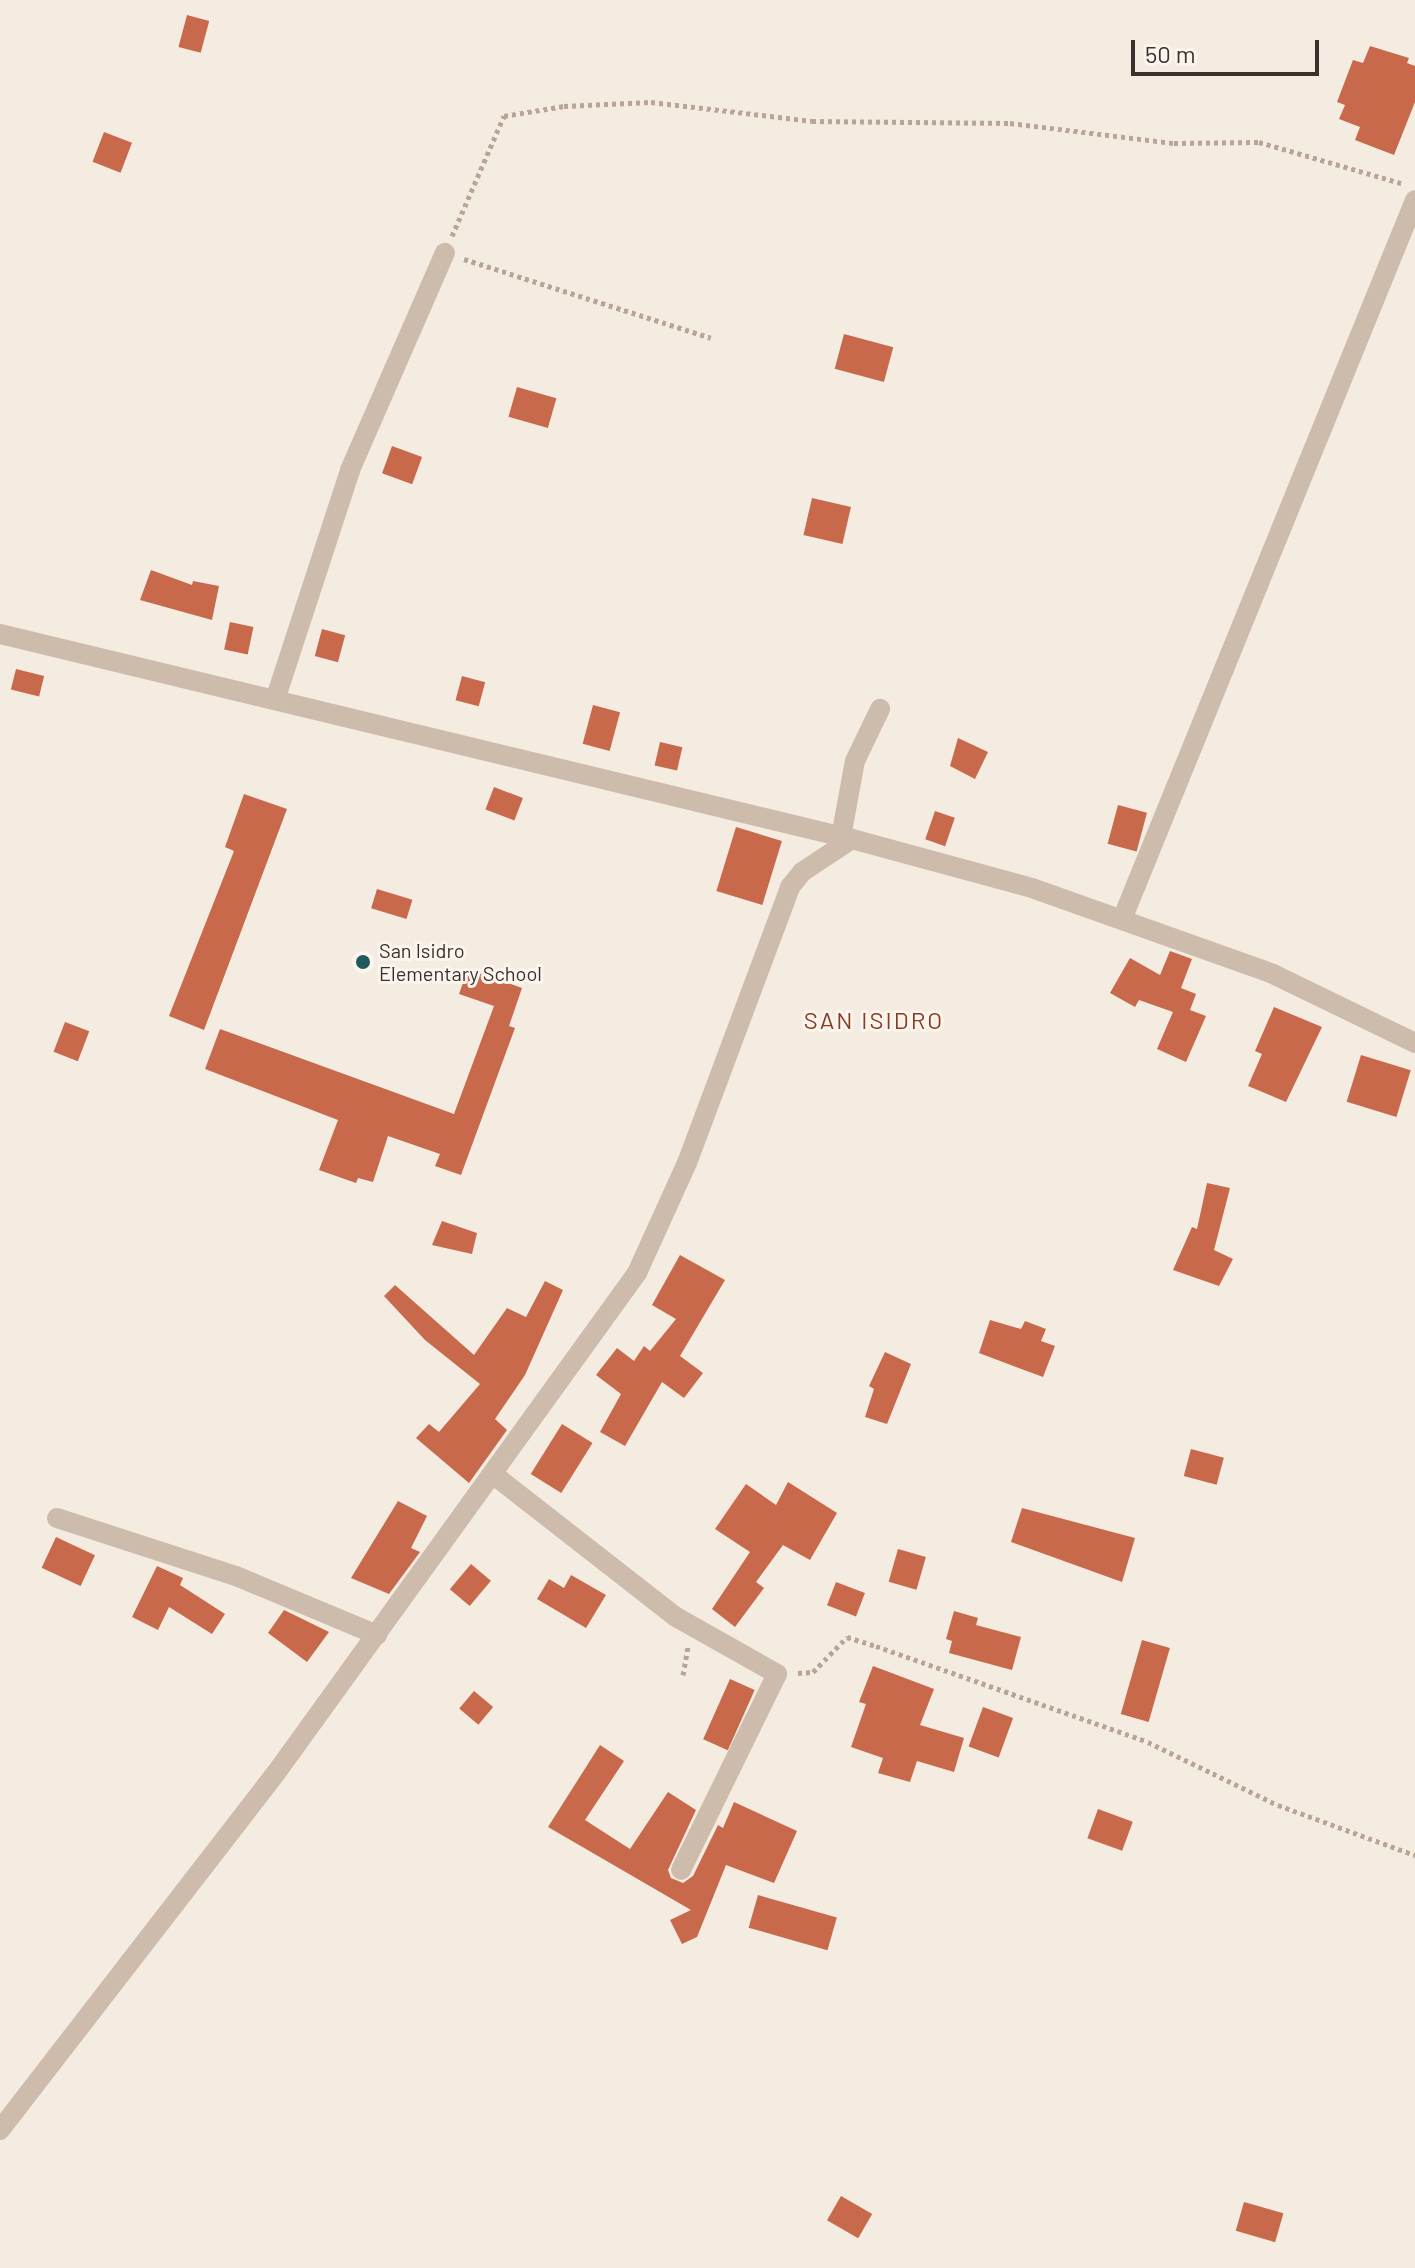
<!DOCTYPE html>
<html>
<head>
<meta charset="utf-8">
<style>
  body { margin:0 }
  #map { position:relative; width:1415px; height:2268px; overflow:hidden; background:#f4ebe1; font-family:Barlow,sans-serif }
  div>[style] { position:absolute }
  .building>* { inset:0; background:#c8694b; transform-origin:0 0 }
  .path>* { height:5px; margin-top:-2.5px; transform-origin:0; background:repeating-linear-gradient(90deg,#b9a596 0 4px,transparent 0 8px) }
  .minor>* { height:20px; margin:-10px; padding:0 10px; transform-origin:10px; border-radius:10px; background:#cdbbac }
  .dots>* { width:22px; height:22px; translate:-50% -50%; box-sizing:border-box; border:4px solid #fbf5ee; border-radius:50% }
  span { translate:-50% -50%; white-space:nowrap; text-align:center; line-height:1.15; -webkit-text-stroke:6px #fbf5ee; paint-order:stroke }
  .poi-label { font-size:20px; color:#3b302b }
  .left { translate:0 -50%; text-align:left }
  .quarter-label { font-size:24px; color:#8c3b22; letter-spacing:2px }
  .scale { position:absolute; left:1131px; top:40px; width:188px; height:36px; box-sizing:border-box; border:4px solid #3b302b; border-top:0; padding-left:10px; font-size:24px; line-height:28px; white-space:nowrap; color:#3b302b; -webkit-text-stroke:6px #fbf5ee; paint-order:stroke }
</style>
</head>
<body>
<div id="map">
  <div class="building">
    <div style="left:187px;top:15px;width:23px;height:33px;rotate:15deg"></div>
    <div style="clip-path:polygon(1370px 46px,1409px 58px,1407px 63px,1415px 66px,1415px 102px,1394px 155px,1355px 140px,1360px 127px,1339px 119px,1345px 105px,1337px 102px,1353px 60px,1363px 63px)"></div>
    <div style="left:104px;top:132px;width:30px;height:32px;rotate:21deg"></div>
    <div style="left:844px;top:334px;width:51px;height:36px;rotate:15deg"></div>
    <div style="left:517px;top:387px;width:41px;height:31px;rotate:16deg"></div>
    <div style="left:392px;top:446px;width:32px;height:29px;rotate:20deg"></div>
    <div style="left:812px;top:498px;width:40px;height:38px;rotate:13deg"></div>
    <div style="clip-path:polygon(151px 570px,192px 585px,193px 581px,219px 586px,212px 620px,140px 600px)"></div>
    <div style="left:230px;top:622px;width:24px;height:28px;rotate:12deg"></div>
    <div style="left:322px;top:629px;width:24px;height:28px;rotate:15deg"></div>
    <div style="left:16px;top:669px;width:29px;height:21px;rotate:14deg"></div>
    <div style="left:462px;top:676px;width:24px;height:25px;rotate:15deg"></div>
    <div style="left:593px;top:705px;width:28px;height:40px;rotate:15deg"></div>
    <div style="clip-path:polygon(958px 738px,988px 752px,975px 779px,950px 766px)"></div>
    <div style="left:660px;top:742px;width:23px;height:24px;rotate:13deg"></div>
    <div style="left:494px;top:787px;width:31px;height:24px;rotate:21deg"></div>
    <div style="clip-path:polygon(244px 794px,287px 809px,204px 1030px,169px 1016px,234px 851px,225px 847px)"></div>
    <div style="left:1118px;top:805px;width:30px;height:40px;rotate:15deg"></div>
    <div style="left:935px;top:811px;width:21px;height:30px;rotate:19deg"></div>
    <div style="left:736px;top:827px;width:48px;height:67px;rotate:17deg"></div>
    <div style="left:377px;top:889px;width:37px;height:20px;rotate:17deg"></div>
    <div style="clip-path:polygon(1170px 951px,1192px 959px,1181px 988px,1196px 994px,1190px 1010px,1206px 1016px,1186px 1062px,1157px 1049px,1173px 1012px,1139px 1000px,1135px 1007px,1110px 993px,1130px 958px,1160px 975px)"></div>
    <div style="clip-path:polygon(468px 969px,522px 988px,509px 1026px,515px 1028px,461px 1175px,435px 1166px,440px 1154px,388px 1136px,373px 1182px,358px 1178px,356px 1183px,319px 1170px,338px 1120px,205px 1069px,220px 1029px,454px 1114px,494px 1006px,459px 994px)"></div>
    <div style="clip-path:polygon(1274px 1007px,1322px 1027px,1286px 1102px,1248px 1086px,1262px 1054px,1255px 1051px)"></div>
    <div style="left:65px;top:1022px;width:26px;height:32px;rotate:21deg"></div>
    <div style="left:1361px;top:1055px;width:52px;height:49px;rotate:17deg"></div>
    <div style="clip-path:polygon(1207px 1183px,1230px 1188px,1214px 1250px,1233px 1259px,1219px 1286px,1173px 1270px,1192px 1227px,1197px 1229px)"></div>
    <div style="clip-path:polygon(442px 1221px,477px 1233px,472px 1254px,432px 1245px)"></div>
    <div style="clip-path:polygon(680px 1255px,725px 1280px,680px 1356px,703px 1373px,684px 1398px,662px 1382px,625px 1446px,600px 1432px,621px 1394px,596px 1375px,617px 1348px,634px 1361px,644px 1346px,650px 1351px,676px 1319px,652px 1305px)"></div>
    <div style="clip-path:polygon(545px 1281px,563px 1290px,525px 1375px,495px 1419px,507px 1430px,469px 1483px,416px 1438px,429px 1424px,439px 1432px,480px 1384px,425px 1340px,384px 1296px,395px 1285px,474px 1355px,507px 1308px,526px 1317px)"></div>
    <div style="clip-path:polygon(990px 1320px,1021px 1329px,1025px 1321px,1046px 1329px,1041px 1341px,1055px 1346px,1043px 1377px,979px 1353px)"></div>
    <div style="clip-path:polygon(885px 1352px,911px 1364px,887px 1424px,865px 1417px,874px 1389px,869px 1386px)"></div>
    <div style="left:562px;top:1424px;width:36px;height:59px;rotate:32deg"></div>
    <div style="left:1191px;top:1449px;width:34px;height:28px;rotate:15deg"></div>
    <div style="clip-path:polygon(788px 1482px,837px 1513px,810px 1560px,783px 1545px,756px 1582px,764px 1588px,735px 1627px,712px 1609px,750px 1552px,715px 1529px,746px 1484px,776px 1505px)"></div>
    <div style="clip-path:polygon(398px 1501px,427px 1516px,411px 1548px,420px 1552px,389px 1594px,351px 1578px)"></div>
    <div style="clip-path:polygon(1022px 1508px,1135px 1538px,1122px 1582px,1011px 1542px)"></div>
    <div style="left:56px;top:1537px;width:43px;height:34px;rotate:25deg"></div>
    <div style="left:898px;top:1549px;width:29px;height:34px;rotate:16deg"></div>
    <div style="left:471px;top:1564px;width:26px;height:33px;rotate:40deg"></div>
    <div style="clip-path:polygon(157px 1566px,183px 1578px,180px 1585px,225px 1614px,212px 1634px,169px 1607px,158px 1630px,132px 1617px)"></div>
    <div style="clip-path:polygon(571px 1575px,606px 1595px,586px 1628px,537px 1599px,549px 1579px,564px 1588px)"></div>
    <div style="left:836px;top:1582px;width:31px;height:25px;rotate:21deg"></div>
    <div style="clip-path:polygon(284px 1610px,329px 1632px,307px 1662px,268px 1633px)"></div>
    <div style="clip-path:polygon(954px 1611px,978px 1618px,976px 1625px,1021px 1637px,1012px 1670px,949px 1653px,952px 1641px,946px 1639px)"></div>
    <div style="left:1142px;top:1640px;width:29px;height:77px;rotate:16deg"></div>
    <div style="clip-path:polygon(873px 1666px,934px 1689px,920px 1725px,964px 1738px,954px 1772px,917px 1761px,910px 1782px,878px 1773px,883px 1758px,851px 1747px,866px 1704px,859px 1702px)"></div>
    <div style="left:730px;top:1679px;width:27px;height:66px;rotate:24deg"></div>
    <div style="left:474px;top:1691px;width:25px;height:23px;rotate:40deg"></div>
    <div style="left:983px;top:1707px;width:32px;height:42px;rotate:20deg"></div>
    <div style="clip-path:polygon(600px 1745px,624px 1761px,585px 1820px,630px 1849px,668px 1792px,696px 1810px,668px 1870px,671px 1878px,683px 1883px,693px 1876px,718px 1825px,723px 1828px,734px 1802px,797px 1831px,774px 1883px,726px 1865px,697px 1937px,682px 1944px,670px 1920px,691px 1910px,548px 1827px)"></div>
    <div style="left:1098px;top:1809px;width:37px;height:31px;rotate:20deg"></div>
    <div style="left:758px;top:1895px;width:82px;height:34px;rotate:16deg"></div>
    <div style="left:841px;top:2196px;width:36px;height:28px;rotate:30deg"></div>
    <div style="left:1244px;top:2202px;width:41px;height:30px;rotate:16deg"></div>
  </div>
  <div class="path">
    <div style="left:452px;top:236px;width:131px;rotate:-66.6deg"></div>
    <div style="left:504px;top:116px;width:61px;rotate:-9.5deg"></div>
    <div style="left:564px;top:106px;width:87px;rotate:-2.6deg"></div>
    <div style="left:651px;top:102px;width:162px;rotate:6.7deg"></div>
    <div style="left:812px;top:121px;width:198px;rotate:0.6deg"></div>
    <div style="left:1010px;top:123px;width:165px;rotate:7deg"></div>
    <div style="left:1174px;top:143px;width:85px;rotate:-0.7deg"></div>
    <div style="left:1259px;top:142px;width:148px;rotate:16.1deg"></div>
    <div style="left:464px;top:259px;width:259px;rotate:17.7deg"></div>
    <div style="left:798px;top:1673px;width:15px;rotate:-4deg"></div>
    <div style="left:813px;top:1672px;width:49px;rotate:-45.8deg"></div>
    <div style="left:847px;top:1637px;width:30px;rotate:17deg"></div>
    <div style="left:876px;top:1646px;width:288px;rotate:19.4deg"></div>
    <div style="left:1148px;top:1742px;width:144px;rotate:25.9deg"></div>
    <div style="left:1278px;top:1805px;width:146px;rotate:20.1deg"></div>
    <div style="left:683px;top:1675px;width:28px;rotate:-80deg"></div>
  </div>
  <div class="minor">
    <div style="left:0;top:634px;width:876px;rotate:13.53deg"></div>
    <div style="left:852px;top:839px;width:187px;rotate:15.2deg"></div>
    <div style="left:1032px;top:888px;width:256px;rotate:19.6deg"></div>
    <div style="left:1273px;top:974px;width:158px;rotate:25.9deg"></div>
    <div style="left:276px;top:697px;width:239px;rotate:-71.9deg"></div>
    <div style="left:350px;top:470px;width:237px;rotate:-66.4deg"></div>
    <div style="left:841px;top:837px;width:77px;rotate:-79.6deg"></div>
    <div style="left:855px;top:761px;width:58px;rotate:-64.3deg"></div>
    <div style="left:1123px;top:917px;width:774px;rotate:-67.84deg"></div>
    <div style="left:494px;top:1475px;width:231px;rotate:38deg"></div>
    <div style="left:676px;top:1617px;width:116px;rotate:29.4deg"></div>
    <div style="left:777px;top:1674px;width:218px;rotate:116.1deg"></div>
    <div style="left:57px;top:1518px;width:188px;rotate:18deg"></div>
    <div style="left:236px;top:1576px;width:153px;rotate:22.7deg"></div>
    <div style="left:0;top:2130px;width:451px;rotate:-52.3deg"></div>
    <div style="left:276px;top:1773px;width:617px;rotate:-54.17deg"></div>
    <div style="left:637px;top:1273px;width:121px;rotate:-65.6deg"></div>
    <div style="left:687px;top:1163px;width:295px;rotate:-69.5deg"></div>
    <div style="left:790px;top:887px;width:19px;rotate:-51deg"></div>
    <div style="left:802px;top:872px;width:60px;rotate:-33.4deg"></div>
  </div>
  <div class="dots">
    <div style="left:363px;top:962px;background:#1f5a5e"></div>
  </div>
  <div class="poi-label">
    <span class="left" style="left:379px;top:962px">San Isidro<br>Elementary School</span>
  </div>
  <div class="quarter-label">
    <span style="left:874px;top:1020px">SAN ISIDRO</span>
  </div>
  <div class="scale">50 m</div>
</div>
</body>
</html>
